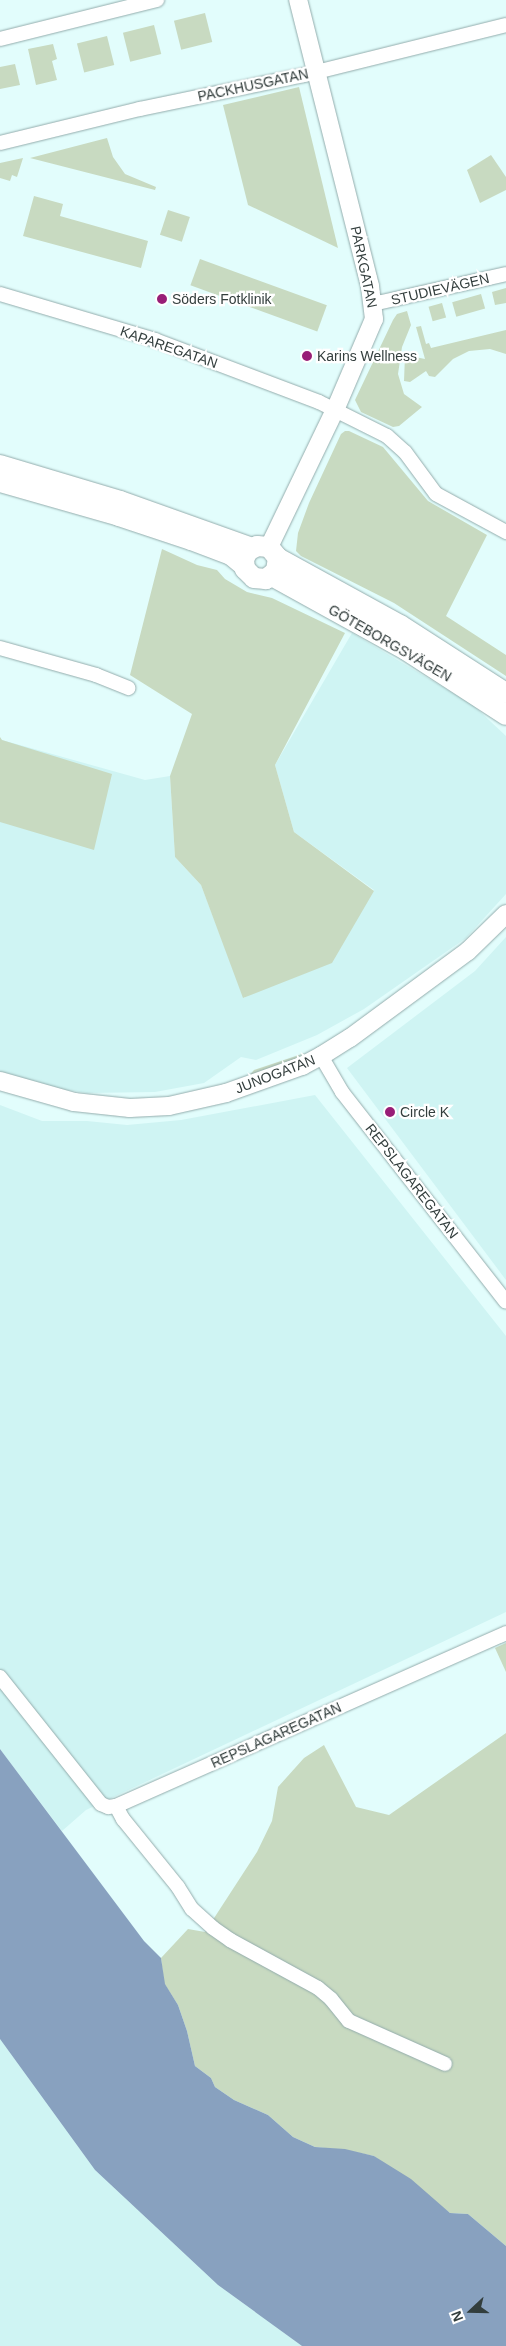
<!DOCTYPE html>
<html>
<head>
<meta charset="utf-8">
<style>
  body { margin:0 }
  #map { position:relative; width:506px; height:2346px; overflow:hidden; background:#e2fdfc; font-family:Arial,sans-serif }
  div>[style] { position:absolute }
  .built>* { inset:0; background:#cff4f3 }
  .green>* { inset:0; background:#c8dac1; transform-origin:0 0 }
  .water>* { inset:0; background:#88a1bf }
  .roads { filter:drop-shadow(0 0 1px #93acac) drop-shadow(0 0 1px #93acac) }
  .minor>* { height:14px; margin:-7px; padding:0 7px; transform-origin:7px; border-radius:7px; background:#fff }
  .tertiary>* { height:18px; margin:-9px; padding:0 9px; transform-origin:9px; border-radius:9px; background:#fff }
  .secondary>* { height:20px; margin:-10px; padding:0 10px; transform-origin:10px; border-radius:10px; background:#fff }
  .dots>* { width:14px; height:14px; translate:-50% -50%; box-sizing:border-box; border:2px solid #fff; border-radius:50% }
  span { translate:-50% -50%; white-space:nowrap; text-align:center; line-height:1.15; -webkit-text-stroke:4.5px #fff; paint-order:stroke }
  .street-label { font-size:14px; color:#333e3d }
  .poi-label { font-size:14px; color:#333e3d }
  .left { translate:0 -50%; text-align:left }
  .north { position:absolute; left:446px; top:2286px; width:50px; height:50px; -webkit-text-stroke:4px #fff; paint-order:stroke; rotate:249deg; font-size:14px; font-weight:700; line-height:20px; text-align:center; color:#333e3d }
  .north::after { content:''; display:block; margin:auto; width:18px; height:22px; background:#333e3d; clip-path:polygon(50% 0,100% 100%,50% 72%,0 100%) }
</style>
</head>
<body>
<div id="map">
  <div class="built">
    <div style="clip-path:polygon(352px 633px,473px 705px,506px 736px,506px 894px,466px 938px,364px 1009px,317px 1035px,256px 1060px,241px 1057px,204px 1083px,155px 1092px,87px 1093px,60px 1089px,0 1072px,0 746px,2px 740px,145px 780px,170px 776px,175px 857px,201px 885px,244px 998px,374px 890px,294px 832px,275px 765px)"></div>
    <div style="clip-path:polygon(506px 937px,506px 1280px,347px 1068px,475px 971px)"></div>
    <div style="clip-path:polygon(315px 1095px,506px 1336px,506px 1612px,86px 1810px,62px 1831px,0 1749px,0 1105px,42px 1121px,87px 1121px,127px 1125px,181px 1120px)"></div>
    <div style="clip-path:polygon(0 2039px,95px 2170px,218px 2285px,302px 2346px,0 2346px)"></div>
  </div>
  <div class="green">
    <div style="left:205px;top:13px;width:30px;height:32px;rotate:76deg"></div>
    <div style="left:154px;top:25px;width:30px;height:32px;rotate:76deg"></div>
    <div style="left:107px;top:36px;width:30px;height:31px;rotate:76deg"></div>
    <div style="clip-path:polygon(53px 44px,57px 59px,52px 61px,57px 80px,36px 85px,28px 49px)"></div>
    <div style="clip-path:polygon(15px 64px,20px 85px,0 89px,0 67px)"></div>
    <div style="clip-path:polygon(299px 87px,338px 248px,248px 205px,223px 105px)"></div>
    <div style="clip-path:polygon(107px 138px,113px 157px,125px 174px,156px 187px,155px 190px,30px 158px)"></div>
    <div style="clip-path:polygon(491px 155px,506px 177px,506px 190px,480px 203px,467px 170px)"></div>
    <div style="clip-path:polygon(23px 158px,17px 177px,12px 175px,10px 181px,0 178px,0 163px)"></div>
    <div style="clip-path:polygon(34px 196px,63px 204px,60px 216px,148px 241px,141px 268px,23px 236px)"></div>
    <div style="left:168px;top:210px;width:23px;height:26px;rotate:18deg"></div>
    <div style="left:200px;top:259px;width:135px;height:28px;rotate:20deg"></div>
    <div style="clip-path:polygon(506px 288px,506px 303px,495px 305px,492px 292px)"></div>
    <div style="left:481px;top:294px;width:15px;height:30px;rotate:74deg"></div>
    <div style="left:442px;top:303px;width:15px;height:14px;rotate:74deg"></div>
    <div style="clip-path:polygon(407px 311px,411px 325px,402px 347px,398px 374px,404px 394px,422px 407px,399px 426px,393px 427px,361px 412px,355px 400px,393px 320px,397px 314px)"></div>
    <div style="clip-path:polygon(421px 326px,426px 344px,429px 343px,431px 348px,506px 330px,506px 354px,490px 349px,469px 351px,453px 359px,435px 377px,429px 376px,426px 371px,410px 382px,404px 381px,405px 355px,425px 359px,416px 327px)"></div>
    <div style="clip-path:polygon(345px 431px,349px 431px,383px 447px,428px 501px,487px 535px,446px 616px,506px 655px,506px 676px,394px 603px,301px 556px,296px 551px,298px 533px,309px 503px,341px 434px)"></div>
    <div style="clip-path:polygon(162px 549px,197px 565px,217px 570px,225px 579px,247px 592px,272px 598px,345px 633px,275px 765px,294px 832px,374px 891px,332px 963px,243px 998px,201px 885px,175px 857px,170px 776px,192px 714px,130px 675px)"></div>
    <div style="clip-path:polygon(0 737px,2px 740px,112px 774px,94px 850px,0 822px)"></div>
    <div style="clip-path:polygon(305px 1053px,292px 1061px,248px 1077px,254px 1070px)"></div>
    <div style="clip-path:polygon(506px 1643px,506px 1672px,495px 1648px)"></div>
    <div style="clip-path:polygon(506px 1733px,506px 2246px,468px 2214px,450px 2213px,374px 2156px,345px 2150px,315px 2147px,293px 2137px,268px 2115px,234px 2100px,215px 2087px,211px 2078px,195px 2066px,187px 2031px,178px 2005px,164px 1983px,161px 1958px,188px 1929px,205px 1932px,257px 1852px,272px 1821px,278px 1787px,304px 1758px,324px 1745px,356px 1807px,389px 1815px)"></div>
  </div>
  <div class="water">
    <div style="clip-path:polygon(0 1749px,144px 1941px,161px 1958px,165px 1984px,178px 2005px,187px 2031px,195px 2066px,211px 2078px,215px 2087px,234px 2100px,268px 2115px,293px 2137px,315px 2147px,345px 2149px,374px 2156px,411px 2179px,450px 2213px,468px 2214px,506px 2246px,506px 2346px,302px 2346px,218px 2285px,95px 2170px,0 2039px)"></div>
  </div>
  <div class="roads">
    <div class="minor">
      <div style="left:0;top:39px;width:162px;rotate:-14deg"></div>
      <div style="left:0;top:143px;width:144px;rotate:-13.7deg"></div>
      <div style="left:140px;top:109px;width:167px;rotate:-11.7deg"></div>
      <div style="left:304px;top:75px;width:208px;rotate:-13.9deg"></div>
      <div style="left:0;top:294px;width:162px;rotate:16.5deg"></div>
      <div style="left:155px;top:340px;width:175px;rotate:20.7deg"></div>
      <div style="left:319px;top:402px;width:76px;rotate:26.6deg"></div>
      <div style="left:387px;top:436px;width:24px;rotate:42deg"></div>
      <div style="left:405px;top:452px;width:52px;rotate:53.6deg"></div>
      <div style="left:436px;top:494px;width:80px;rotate:28.5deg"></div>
      <div style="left:373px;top:304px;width:136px;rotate:-12.7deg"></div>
      <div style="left:0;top:648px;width:100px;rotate:15.7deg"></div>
      <div style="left:96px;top:675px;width:35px;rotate:22deg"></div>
      <div style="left:321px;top:1056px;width:42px;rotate:59.7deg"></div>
      <div style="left:342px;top:1092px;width:266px;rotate:52deg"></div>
      <div style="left:0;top:1677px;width:162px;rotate:51.5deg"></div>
      <div style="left:101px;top:1804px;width:8px;rotate:23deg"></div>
      <div style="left:108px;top:1807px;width:8px;rotate:-7deg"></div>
      <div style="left:116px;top:1806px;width:427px;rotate:-23.9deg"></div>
      <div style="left:116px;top:1806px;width:15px;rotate:62deg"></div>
      <div style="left:123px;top:1819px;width:87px;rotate:51deg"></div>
      <div style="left:178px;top:1887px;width:26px;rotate:58deg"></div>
      <div style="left:192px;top:1909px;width:28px;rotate:42deg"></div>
      <div style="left:213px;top:1928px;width:21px;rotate:35deg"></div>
      <div style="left:230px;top:1940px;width:100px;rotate:28.6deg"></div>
      <div style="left:318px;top:1988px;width:17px;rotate:40deg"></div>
      <div style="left:331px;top:1999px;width:28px;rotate:51deg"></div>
      <div style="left:349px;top:2021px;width:105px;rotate:24.1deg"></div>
    </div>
    <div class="tertiary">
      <div style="left:269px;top:547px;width:152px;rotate:-64.3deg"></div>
      <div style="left:335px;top:410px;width:99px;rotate:-66.8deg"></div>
      <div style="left:374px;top:319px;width:33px;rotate:-97deg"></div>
      <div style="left:370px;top:286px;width:295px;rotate:-104.1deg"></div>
      <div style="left:0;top:1081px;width:77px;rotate:15.8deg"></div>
      <div style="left:74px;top:1102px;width:56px;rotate:6.1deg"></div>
      <div style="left:130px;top:1108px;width:39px;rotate:-3deg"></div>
      <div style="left:169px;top:1106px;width:58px;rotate:-12.8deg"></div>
      <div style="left:226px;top:1093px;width:81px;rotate:-19.6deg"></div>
      <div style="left:302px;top:1066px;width:21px;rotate:-28deg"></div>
      <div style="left:321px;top:1056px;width:34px;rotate:-32deg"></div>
      <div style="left:350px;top:1038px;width:147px;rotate:-36.4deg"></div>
      <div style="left:468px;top:951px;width:53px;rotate:-44.2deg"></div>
    </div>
    <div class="secondary">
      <div style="left:0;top:465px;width:125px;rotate:16.7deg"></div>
      <div style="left:120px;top:501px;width:140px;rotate:19.6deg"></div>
      <div style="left:0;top:482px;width:124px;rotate:15.9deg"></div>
      <div style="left:119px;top:516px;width:76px;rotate:18.4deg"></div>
      <div style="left:191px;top:540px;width:43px;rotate:20.6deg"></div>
      <div style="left:231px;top:555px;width:17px;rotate:40deg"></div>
      <div style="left:278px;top:558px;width:13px;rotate:99deg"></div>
      <div style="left:276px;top:571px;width:13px;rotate:141deg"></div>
      <div style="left:266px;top:579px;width:12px;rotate:-175deg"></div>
      <div style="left:254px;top:578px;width:13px;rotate:-135deg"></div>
      <div style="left:245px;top:569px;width:10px;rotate:-96deg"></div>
      <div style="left:244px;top:559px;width:9px;rotate:-63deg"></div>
      <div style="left:248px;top:551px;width:10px;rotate:-29deg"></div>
      <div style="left:257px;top:546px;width:12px;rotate:5deg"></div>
      <div style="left:269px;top:547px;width:14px;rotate:51deg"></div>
      <div style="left:278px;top:558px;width:139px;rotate:28.8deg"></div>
      <div style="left:400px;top:625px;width:126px;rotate:32.7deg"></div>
      <div style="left:272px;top:576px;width:153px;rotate:28.9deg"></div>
      <div style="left:406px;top:650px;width:119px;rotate:33deg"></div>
    </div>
  </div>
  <div class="dots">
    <div style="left:162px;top:299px;background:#981e77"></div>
    <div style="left:307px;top:356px;background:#981e77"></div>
    <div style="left:390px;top:1112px;background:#981e77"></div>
  </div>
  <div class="street-label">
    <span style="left:253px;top:85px;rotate:-12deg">PACKHUSGATAN</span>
    <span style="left:364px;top:267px;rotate:78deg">PARKGATAN</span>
    <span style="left:440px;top:289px;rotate:-13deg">STUDIEVÄGEN</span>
    <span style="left:169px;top:347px;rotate:19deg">KAPAREGATAN</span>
    <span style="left:390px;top:643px;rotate:30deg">GÖTEBORGSVÄGEN</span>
    <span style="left:275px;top:1074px;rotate:-21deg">JUNOGATAN</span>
    <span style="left:412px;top:1181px;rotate:52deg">REPSLAGAREGATAN</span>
    <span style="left:276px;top:1735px;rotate:-24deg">REPSLAGAREGATAN</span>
  </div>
  <div class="poi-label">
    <span class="left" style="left:172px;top:299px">Söders Fotklinik</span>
    <span class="left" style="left:317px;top:356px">Karins Wellness</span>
    <span class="left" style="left:400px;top:1112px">Circle K</span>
  </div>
  <div class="north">N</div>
</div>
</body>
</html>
